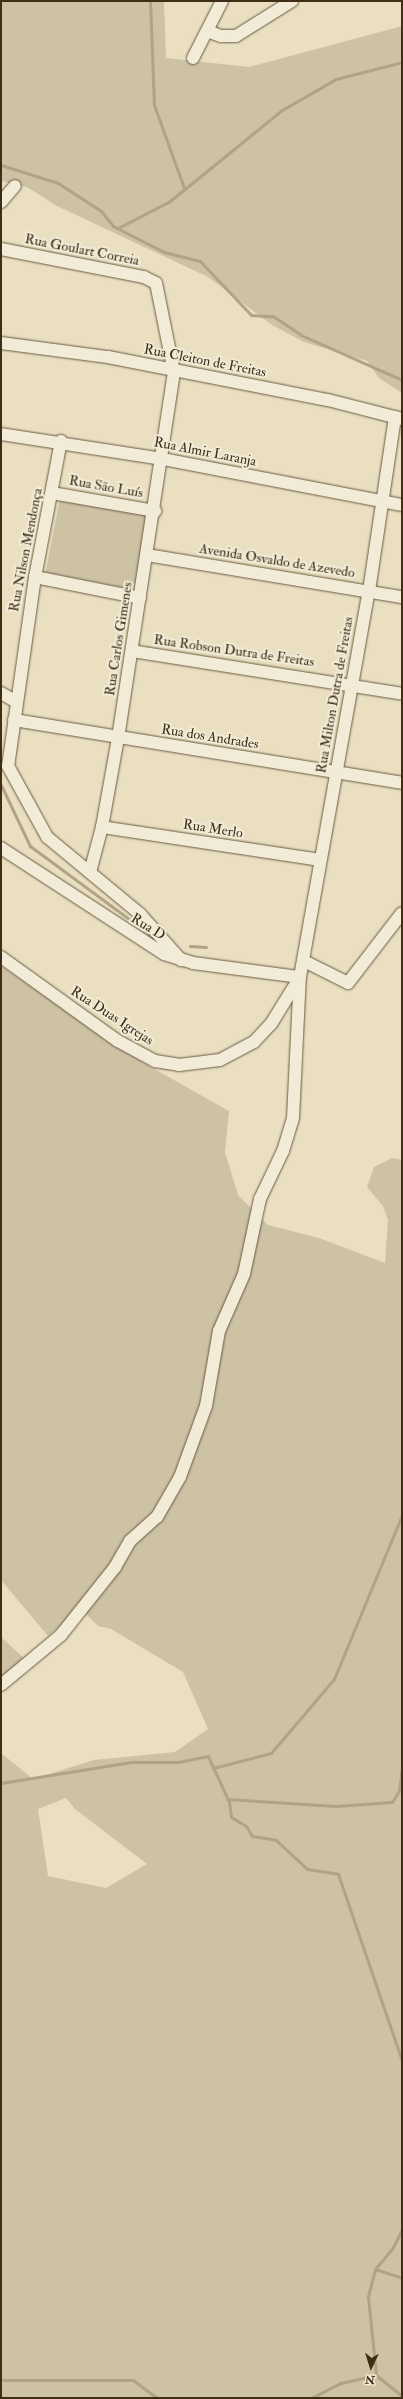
<!DOCTYPE html>
<html>
<head>
<meta charset="utf-8">
<style>
  body { margin:0 }
  #map { position:relative; width:403px; height:2399px; overflow:hidden; background:#eae0c1; font-family:"IM FELL Double Pica",serif }
  div>[style] { position:absolute }
  .green>* { inset:0; background:#cdc2a4; transform-origin:0 0 }
  .stream>* { height:3px; margin:-1.5px; padding:0 1.5px; transform-origin:1.5px; border-radius:1.5px; background:#b0a387 }
  .roads { filter:drop-shadow(0 0 1px #6a5a41) drop-shadow(0 0 1px #6a5a41) }
  .street>* { height:12px; margin:-6px; padding:0 6px; transform-origin:6px; border-radius:6px; background:#f1ebd7 }
  span { translate:-50% -50%; white-space:nowrap; text-align:center; line-height:1.15; -webkit-text-stroke:4px #f1ebd7; paint-order:stroke }
  .street-label { font-size:14px; color:#402d16 }
  .frame { position:absolute; inset:0; border:2px solid #402d16; pointer-events:none }
  .north { position:absolute; left:351px; top:2347px; width:40px; height:40px; -webkit-text-stroke:3px #f1ebd7; paint-order:stroke; rotate:184deg; font-size:11px; font-weight:700; line-height:16px; text-align:center; color:#402d16 }
  .north::after { content:''; display:block; margin:auto; width:14px; height:18px; background:#402d16; clip-path:polygon(50% 0,100% 100%,50% 72%,0 100%) }
</style>
</head>
<body>
<div id="map">
  <div class="green">
    <div style="clip-path:polygon(1px 1px,164px 1px,166px 58px,249px 67px,402px 26px,402px 393px,379px 378px,367px 361px,304px 342px,272px 325px,208px 277px,57px 206px,27px 187px,1px 181px)"></div>
    <div style="left:60px;top:498px;width:90px;height:76px;rotate:11deg"></div>
    <div style="clip-path:polygon(evenodd,1px 966px,142px 1062px,229px 1111px,225px 1152px,238px 1195px,268px 1225px,319px 1238px,385px 1263px,388px 1220px,383px 1206px,367px 1187px,374px 1167px,392px 1158px,402px 1160px,402px 2398px,1px 2398px,1px 1753px,33px 1779px,94px 1760px,175px 1752px,208px 1729px,183px 1672px,111px 1629px,98px 1626px,81px 1609px,48px 1636px,1px 1580px,1px 966px,66px 1798px,75px 1809px,147px 1864px,106px 1888px,48px 1876px,38px 1809px,66px 1798px)"></div>
    <div style="clip-path:polygon(1px 1637px,27px 1661px,1px 1683px)"></div>
  </div>
  <div class="stream">
    <div style="left:150px;top:1px;width:104px;rotate:87.8deg"></div>
    <div style="left:154px;top:105px;width:88px;rotate:70.1deg"></div>
    <div style="left:1px;top:165px;width:60px;rotate:17.5deg"></div>
    <div style="left:58px;top:183px;width:51px;rotate:33.1deg"></div>
    <div style="left:101px;top:211px;width:19px;rotate:51deg"></div>
    <div style="left:113px;top:226px;width:57px;rotate:27deg"></div>
    <div style="left:164px;top:252px;width:37px;rotate:14deg"></div>
    <div style="left:200px;top:261px;width:74px;rotate:46.6deg"></div>
    <div style="left:251px;top:315px;width:22px;rotate:3deg"></div>
    <div style="left:273px;top:316px;width:34px;rotate:34deg"></div>
    <div style="left:301px;top:335px;width:111px;rotate:24deg"></div>
    <div style="left:118px;top:228px;width:59px;rotate:-27.4deg"></div>
    <div style="left:170px;top:201px;width:144px;rotate:-39.1deg"></div>
    <div style="left:282px;top:110px;width:62px;rotate:-29.9deg"></div>
    <div style="left:336px;top:79px;width:68px;rotate:-14.4deg"></div>
    <div style="left:1px;top:785px;width:68px;rotate:64.6deg"></div>
    <div style="left:30px;top:846px;width:157px;rotate:36.4deg"></div>
    <div style="left:190px;top:946px;width:16px;rotate:4deg"></div>
    <div style="left:213px;top:1768px;width:60px;rotate:-14.5deg"></div>
    <div style="left:271px;top:1753px;width:97px;rotate:-49.6deg"></div>
    <div style="left:334px;top:1679px;width:178px;rotate:-67.5deg"></div>
    <div style="left:1px;top:1783px;width:132px;rotate:-9.2deg"></div>
    <div style="left:131px;top:1762px;width:47px"></div>
    <div style="left:178px;top:1762px;width:31px;rotate:-11deg"></div>
    <div style="left:208px;top:1756px;width:51px;rotate:65.5deg"></div>
    <div style="left:229px;top:1802px;width:15px;rotate:82deg"></div>
    <div style="left:231px;top:1817px;width:17px;rotate:31deg"></div>
    <div style="left:246px;top:1826px;width:12px;rotate:59deg"></div>
    <div style="left:252px;top:1836px;width:24px;rotate:9deg"></div>
    <div style="left:276px;top:1840px;width:42px;rotate:43.1deg"></div>
    <div style="left:307px;top:1869px;width:31px;rotate:9deg"></div>
    <div style="left:338px;top:1874px;width:198px;rotate:71.1deg"></div>
    <div style="left:227px;top:1799px;width:109px;rotate:3.7deg"></div>
    <div style="left:336px;top:1806px;width:56px;rotate:-4.1deg"></div>
    <div style="left:392px;top:1802px;width:13px;rotate:-58deg"></div>
    <div style="left:399px;top:1791px;width:23px;rotate:-83deg"></div>
    <div style="left:375px;top:2269px;width:28px;rotate:18deg"></div>
    <div style="left:376px;top:2375px;width:79px;rotate:-95.8deg"></div>
    <div style="left:368px;top:2296px;width:28px;rotate:-75deg"></div>
    <div style="left:375px;top:2269px;width:26px;rotate:-50deg"></div>
    <div style="left:392px;top:2249px;width:22px;rotate:-63deg"></div>
    <div style="left:376px;top:2375px;width:33px;rotate:39deg"></div>
    <div style="left:1px;top:2380px;width:132px"></div>
    <div style="left:133px;top:2380px;width:30px;rotate:37deg"></div>
    <div style="left:311px;top:2398px;width:34px;rotate:-27deg"></div>
    <div style="left:341px;top:2383px;width:36px;rotate:-13deg"></div>
  </div>
  <div class="roads">
    <div class="street">
      <div style="left:207px;top:31px;width:15px;rotate:20deg"></div>
      <div style="left:221px;top:36px;width:15px"></div>
      <div style="left:236px;top:36px;width:66px;rotate:-32deg"></div>
      <div style="left:193px;top:58px;width:64px;rotate:-63deg"></div>
      <div style="left:1px;top:202px;width:21px;rotate:-49deg"></div>
      <div style="left:1px;top:249px;width:146px;rotate:11.1deg"></div>
      <div style="left:144px;top:277px;width:13px;rotate:27deg"></div>
      <div style="left:156px;top:283px;width:91px;rotate:78.6deg"></div>
      <div style="left:174px;top:372px;width:370px;rotate:98.7deg"></div>
      <div style="left:118px;top:738px;width:90px;rotate:100.2deg"></div>
      <div style="left:102px;top:827px;width:47px;rotate:104.9deg"></div>
      <div style="left:1px;top:343px;width:108px;rotate:7.5deg"></div>
      <div style="left:108px;top:357px;width:224px;rotate:11.1deg"></div>
      <div style="left:328px;top:400px;width:76px;rotate:14.4deg"></div>
      <div style="left:1px;top:434px;width:164px;rotate:8.8deg"></div>
      <div style="left:163px;top:459px;width:243px;rotate:10.9deg"></div>
      <div style="left:61px;top:441px;width:138px;rotate:100.8deg"></div>
      <div style="left:35px;top:577px;width:191px;rotate:98.1deg"></div>
      <div style="left:8px;top:766px;width:81px;rotate:61.2deg"></div>
      <div style="left:47px;top:837px;width:121px;rotate:39.6deg"></div>
      <div style="left:140px;top:914px;width:62px;rotate:48.3deg"></div>
      <div style="left:52px;top:493px;width:105px;rotate:9.9deg"></div>
      <div style="left:147px;top:555px;width:258px;rotate:9.4deg"></div>
      <div style="left:35px;top:577px;width:107px;rotate:11.3deg"></div>
      <div style="left:132px;top:651px;width:273px;rotate:9deg"></div>
      <div style="left:1px;top:693px;width:16px;rotate:30deg"></div>
      <div style="left:14px;top:720px;width:393px;rotate:9.2deg"></div>
      <div style="left:102px;top:827px;width:220px;rotate:8.6deg"></div>
      <div style="left:1px;top:848px;width:194px;rotate:33deg"></div>
      <div style="left:164px;top:954px;width:30px;rotate:17deg"></div>
      <div style="left:193px;top:963px;width:108px;rotate:7.5deg"></div>
      <div style="left:1px;top:957px;width:144px;rotate:35.7deg"></div>
      <div style="left:118px;top:1041px;width:42px;rotate:28.4deg"></div>
      <div style="left:155px;top:1061px;width:24px;rotate:9deg"></div>
      <div style="left:179px;top:1065px;width:41px;rotate:-7deg"></div>
      <div style="left:220px;top:1060px;width:38px;rotate:-28deg"></div>
      <div style="left:254px;top:1042px;width:25px;rotate:-47deg"></div>
      <div style="left:271px;top:1024px;width:55px;rotate:-58.3deg"></div>
      <div style="left:304px;top:961px;width:49px;rotate:26.6deg"></div>
      <div style="left:348px;top:983px;width:88px;rotate:-52.4deg"></div>
      <div style="left:1px;top:1685px;width:78px;rotate:-39.8deg"></div>
      <div style="left:61px;top:1635px;width:87px;rotate:-51.5deg"></div>
      <div style="left:115px;top:1567px;width:30px;rotate:-60deg"></div>
      <div style="left:130px;top:1541px;width:36px;rotate:-42deg"></div>
      <div style="left:157px;top:1517px;width:46px;rotate:-60.1deg"></div>
      <div style="left:180px;top:1477px;width:76px;rotate:-69.9deg"></div>
      <div style="left:206px;top:1406px;width:76px;rotate:-80.2deg"></div>
      <div style="left:219px;top:1331px;width:62px;rotate:-66.3deg"></div>
      <div style="left:244px;top:1274px;width:77px;rotate:-78deg"></div>
      <div style="left:260px;top:1199px;width:53px;rotate:-64.4deg"></div>
      <div style="left:283px;top:1151px;width:34px;rotate:-73deg"></div>
      <div style="left:293px;top:1118px;width:141px;rotate:-87.2deg"></div>
      <div style="left:300px;top:977px;width:392px;rotate:-79.9deg"></div>
      <div style="left:369px;top:591px;width:176px;rotate:-81.5deg"></div>
    </div>
  </div>
  <div class="street-label">
    <span style="left:82px;top:250px;rotate:11deg">Rua Goulart Correia</span>
    <span style="left:205px;top:361px;rotate:11deg">Rua Cleiton de Freitas</span>
    <span style="left:205px;top:452px;rotate:11deg">Rua Almir Laranja</span>
    <span style="left:106px;top:487px;rotate:10deg">Rua São Luís</span>
    <span style="left:26px;top:550px;rotate:-79deg">Rua Nilson Mendonça</span>
    <span style="left:277px;top:561px;rotate:9deg">Avenida Osvaldo de Azevedo</span>
    <span style="left:119px;top:639px;rotate:-81deg">Rua Carlos Gimenes</span>
    <span style="left:234px;top:651px;rotate:8deg">Rua Robson Dutra de Freitas</span>
    <span style="left:335px;top:695px;rotate:-80deg">Rua Milton Dutra de Freitas</span>
    <span style="left:210px;top:737px;rotate:9deg">Rua dos Andrades</span>
    <span style="left:213px;top:829px;rotate:9deg">Rua Merlo</span>
    <span style="left:148px;top:927px;rotate:32deg">Rua D</span>
    <span style="left:112px;top:1016px;rotate:33deg">Rua Duas Igrejas</span>
  </div>
  <div class="frame"></div>
  <div class="north">N</div>
</div>
</body>
</html>
